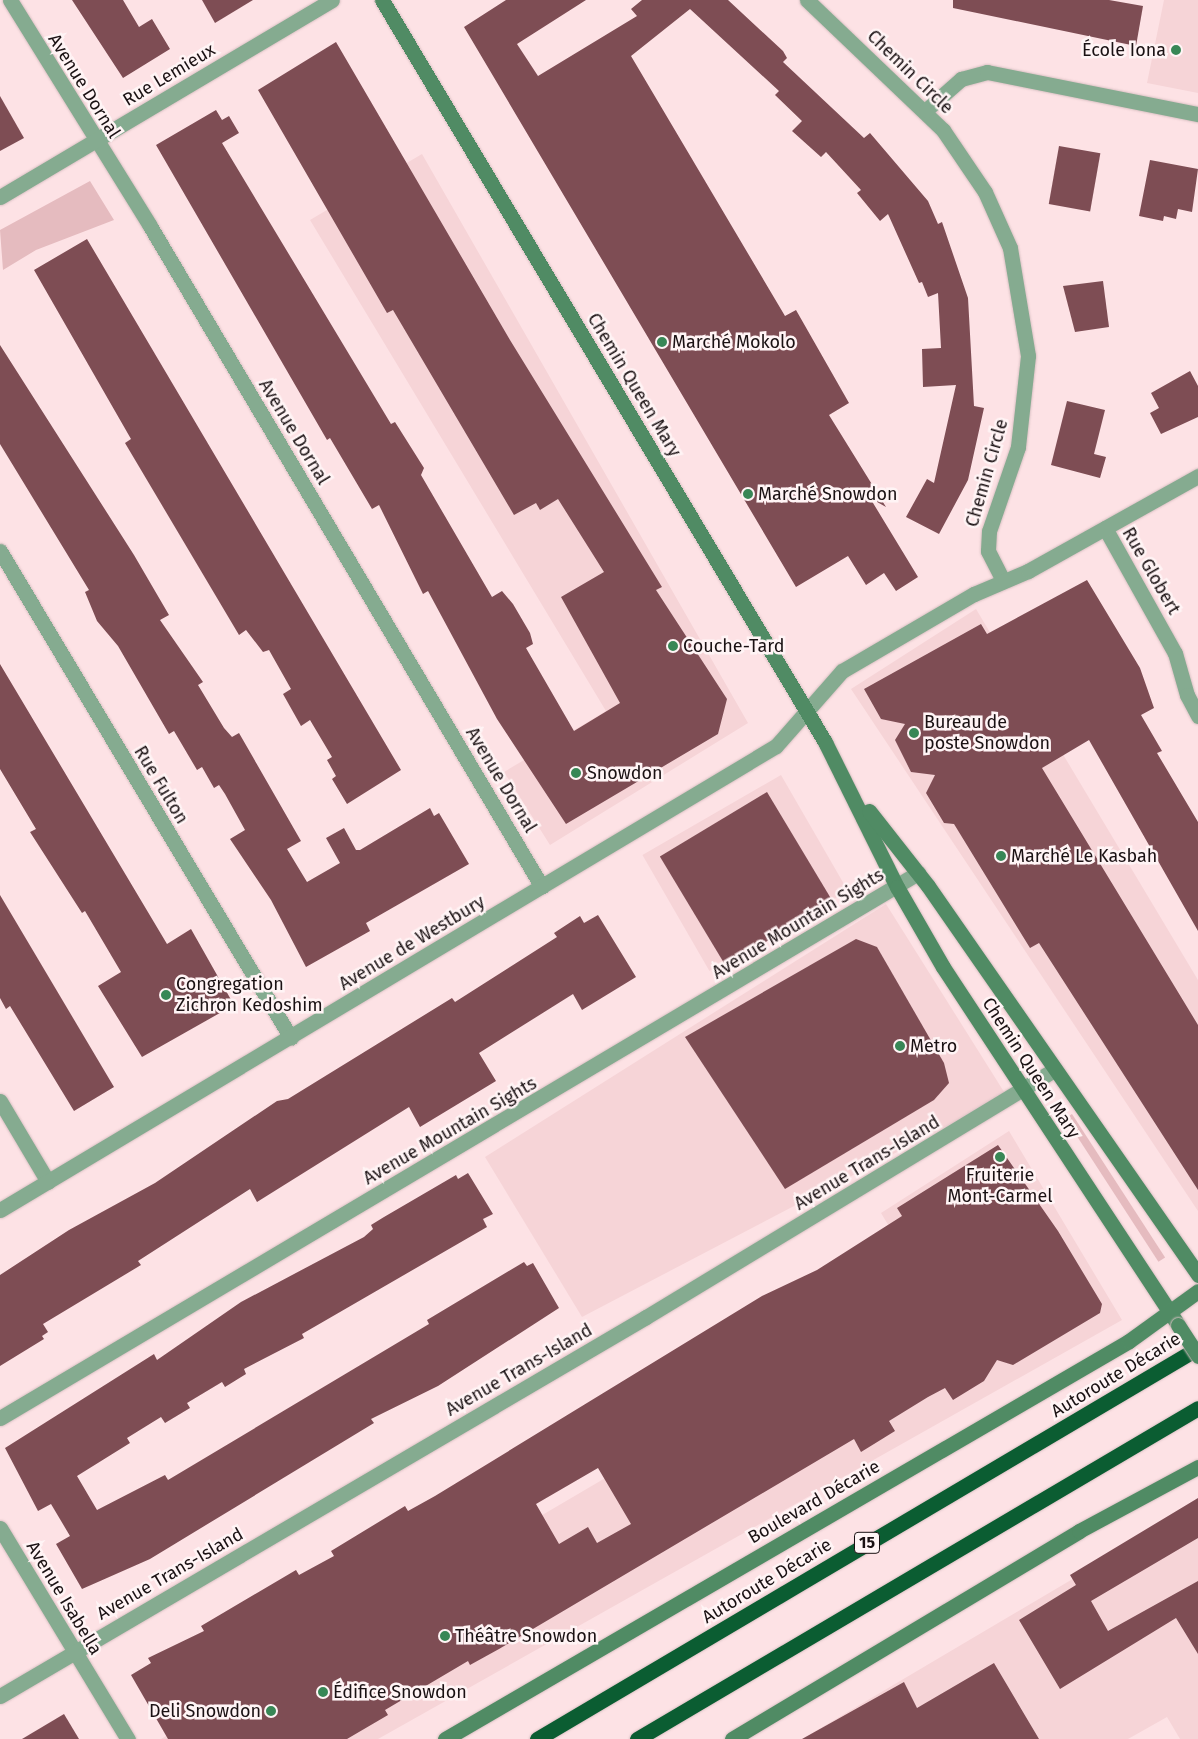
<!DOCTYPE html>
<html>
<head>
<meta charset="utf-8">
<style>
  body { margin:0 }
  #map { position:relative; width:1198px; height:1739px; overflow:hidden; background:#fde2e5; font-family:"Fira Sans",sans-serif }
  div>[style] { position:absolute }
  .built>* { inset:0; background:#f6d4d7; transform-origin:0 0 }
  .green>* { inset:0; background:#e5bbbf; transform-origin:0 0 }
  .building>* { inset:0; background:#7e4d54; transform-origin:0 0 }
  .roads { filter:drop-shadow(0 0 1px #d9c1c3) drop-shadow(0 0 1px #d9c1c3) }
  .street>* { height:15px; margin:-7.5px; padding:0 7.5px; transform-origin:7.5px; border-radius:7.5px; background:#85ab90 }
  .secondary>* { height:15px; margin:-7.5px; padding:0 7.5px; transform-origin:7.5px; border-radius:7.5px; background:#508b64 }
  .highway>* { height:15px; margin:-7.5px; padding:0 7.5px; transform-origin:7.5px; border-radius:7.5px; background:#0b5d32 }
  .bridges { filter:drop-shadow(0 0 1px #d9c1c3) drop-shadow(0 0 1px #d9c1c3) }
  .secondary-bridge>* { height:15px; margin:-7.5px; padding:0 7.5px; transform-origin:7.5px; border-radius:7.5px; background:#508b64 }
  .dots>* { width:14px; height:14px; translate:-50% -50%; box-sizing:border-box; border:2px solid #fff4f5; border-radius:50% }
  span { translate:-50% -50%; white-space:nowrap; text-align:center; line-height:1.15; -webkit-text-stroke:5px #fff4f5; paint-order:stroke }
  .shield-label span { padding:1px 4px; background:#fff4f5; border:1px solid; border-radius:4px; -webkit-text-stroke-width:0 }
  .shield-label { font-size:16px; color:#1a1113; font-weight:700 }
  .poi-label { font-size:18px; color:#1a1113 }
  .right { translate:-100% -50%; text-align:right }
  .left { translate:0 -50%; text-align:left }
  .street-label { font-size:18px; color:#1a1113 }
</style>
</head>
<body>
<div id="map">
  <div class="built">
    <div style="clip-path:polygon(1164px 0,1198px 0,1198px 93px,1147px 83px)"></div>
    <div style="clip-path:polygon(422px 154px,748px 723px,550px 845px,504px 772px,606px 711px,310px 220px)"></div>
    <div style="clip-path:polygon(976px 609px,1198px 980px,1198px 1211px,851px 689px)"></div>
    <div style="left:781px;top:775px;width:134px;height:160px;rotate:60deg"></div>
    <div style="clip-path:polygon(886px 904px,1006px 1095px,582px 1317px,485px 1157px)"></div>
    <div style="clip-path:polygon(1009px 1131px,1122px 1320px,378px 1739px,161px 1739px,927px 1289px,881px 1213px)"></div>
    <div style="clip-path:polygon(1198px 1505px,1198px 1739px,1180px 1739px,1167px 1717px,1128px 1739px,802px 1739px)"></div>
  </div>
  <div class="green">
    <div style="clip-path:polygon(90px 181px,114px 220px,36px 250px,3px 270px,0 230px)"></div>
    <div style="left:1072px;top:1114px;width:171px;height:8px;rotate:57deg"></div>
  </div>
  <div class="building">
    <div style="clip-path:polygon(72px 0,123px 0,139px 27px,152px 19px,170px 49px,123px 78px)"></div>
    <div style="clip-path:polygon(202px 0,253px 0,215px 23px)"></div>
    <div style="clip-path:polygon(506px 0,586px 0,517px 44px,538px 76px,637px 16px,631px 9px,642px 0,728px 0,783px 51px,787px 58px,783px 62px,864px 138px,870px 133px,928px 201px,938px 224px,942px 222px,968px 298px,974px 406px,984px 408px,968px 480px,939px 534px,906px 517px,927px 479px,934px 483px,956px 385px,923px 387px,922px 349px,941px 348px,938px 293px,928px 297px,922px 282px,919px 283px,888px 214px,880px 221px,857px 193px,861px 190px,826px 152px,821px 157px,792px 131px,802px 121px,775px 95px,779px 91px,690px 9px,631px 56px,785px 316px,796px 310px,849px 403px,829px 415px,886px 507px,870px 498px,918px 577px,896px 591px,884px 573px,866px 585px,848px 556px,796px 587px,464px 27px)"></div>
    <div style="clip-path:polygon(953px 0,1109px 0,1143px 6px,1136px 46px,953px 8px)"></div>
    <div style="clip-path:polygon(336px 42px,510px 340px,662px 587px,656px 590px,727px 699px,718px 734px,566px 824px,497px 719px,428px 591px,423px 594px,379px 505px,372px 509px,330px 438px,327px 440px,156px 145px,216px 110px,222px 120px,229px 116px,239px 133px,222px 143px,391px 424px,395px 422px,424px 468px,421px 475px,492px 597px,502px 591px,513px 604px,530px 633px,533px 644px,526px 648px,574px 731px,620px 703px,561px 597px,604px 572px,558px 499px,540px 510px,536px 503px,514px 515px,393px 310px,387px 313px,258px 90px)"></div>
    <div style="clip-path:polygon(0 96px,24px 138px,0 151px)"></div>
    <div style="left:1059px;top:146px;width:42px;height:59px;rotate:10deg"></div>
    <div style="clip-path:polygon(1150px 160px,1198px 169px,1192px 212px,1178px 209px,1176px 219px,1164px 216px,1163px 221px,1139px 216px)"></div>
    <div style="clip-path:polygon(87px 239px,401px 770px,347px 804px,332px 779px,336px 776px,327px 760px,332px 757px,310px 720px,301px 726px,283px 694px,291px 689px,269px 650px,263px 652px,246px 630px,239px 635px,125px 443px,131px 439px,34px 270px)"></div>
    <div style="clip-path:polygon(1103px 281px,1109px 327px,1075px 332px,1063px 286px)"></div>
    <div style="clip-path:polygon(0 345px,134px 555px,169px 615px,160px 620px,203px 682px,198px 685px,224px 728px,232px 737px,239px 733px,301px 841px,287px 849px,307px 882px,340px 863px,326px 838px,344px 828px,356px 850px,360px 850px,430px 808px,434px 816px,439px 813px,469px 864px,366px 923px,370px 931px,306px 967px,271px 900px,230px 839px,245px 830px,225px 794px,219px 785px,214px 788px,202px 767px,197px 770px,174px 731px,169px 734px,118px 646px,97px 621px,85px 592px,89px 590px,0 444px)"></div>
    <div style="clip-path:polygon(1190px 371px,1198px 386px,1198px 417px,1161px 434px,1150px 413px,1159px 408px,1151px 393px)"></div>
    <div style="clip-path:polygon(1067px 401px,1105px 410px,1094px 454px,1106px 457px,1100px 478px,1051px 465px)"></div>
    <div style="clip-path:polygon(1087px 580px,1140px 668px,1154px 708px,1141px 715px,1162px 751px,1157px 753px,1198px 822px,1198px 931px,1089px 740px,1042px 768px,1198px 1025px,1198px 1190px,1039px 943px,1030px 948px,954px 824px,944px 823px,926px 793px,935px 775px,911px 772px,895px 740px,905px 724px,881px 719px,864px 689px,981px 624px,987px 634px)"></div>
    <div style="clip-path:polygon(0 664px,167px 944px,191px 929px,234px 1005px,142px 1057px,98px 986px,121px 972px,85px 911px,82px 913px,30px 832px,36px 829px,0 769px)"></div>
    <div style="left:767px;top:792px;width:128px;height:125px;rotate:59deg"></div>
    <div style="clip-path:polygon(0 895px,114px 1087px,74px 1111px,10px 1006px,6px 1009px,0 998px)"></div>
    <div style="clip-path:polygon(598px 915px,636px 977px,582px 1010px,573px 994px,479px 1053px,496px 1081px,420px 1127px,409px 1107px,257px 1202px,250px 1189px,138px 1261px,141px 1265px,43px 1324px,48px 1332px,42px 1336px,44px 1339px,0 1366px,0 1275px,69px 1230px,155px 1183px,277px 1101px,288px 1099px,452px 998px,455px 1002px,557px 937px,554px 933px,580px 916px,584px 923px)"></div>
    <div style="clip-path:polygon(856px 939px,877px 947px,944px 1063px,949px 1083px,934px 1100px,785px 1189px,685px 1037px)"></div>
    <div style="clip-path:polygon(evenodd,998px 1145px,1058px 1231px,1102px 1304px,1100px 1313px,1013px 1365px,997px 1360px,984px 1381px,953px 1400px,945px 1388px,928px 1397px,889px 1421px,895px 1431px,874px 1444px,861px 1452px,854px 1439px,499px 1649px,470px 1665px,468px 1661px,385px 1710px,388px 1715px,347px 1739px,168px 1739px,131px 1675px,151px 1663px,148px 1658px,204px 1631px,201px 1626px,296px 1570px,299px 1575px,334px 1556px,331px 1551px,405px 1506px,408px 1511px,435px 1496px,762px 1296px,817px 1270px,902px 1216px,897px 1208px,998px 1145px,598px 1468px,631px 1524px,597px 1543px,588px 1527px,559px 1544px,536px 1504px,598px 1468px)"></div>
    <div style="clip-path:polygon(468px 1173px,493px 1214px,483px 1219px,487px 1227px,302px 1334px,304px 1338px,244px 1369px,246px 1374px,225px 1387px,222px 1382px,187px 1403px,190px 1408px,165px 1423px,161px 1417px,127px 1438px,130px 1443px,77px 1476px,97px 1510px,165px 1475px,168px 1480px,429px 1324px,427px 1320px,524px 1262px,527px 1266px,533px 1263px,559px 1308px,438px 1386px,371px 1419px,374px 1423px,150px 1559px,82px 1589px,56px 1544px,70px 1536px,51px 1504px,38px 1511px,5px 1448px,154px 1354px,157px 1360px,241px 1302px,364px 1237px,373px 1229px,371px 1225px,384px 1217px,456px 1175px,458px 1179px)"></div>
    <div style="clip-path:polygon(1198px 1498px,1198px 1538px,1091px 1601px,1108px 1631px,1198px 1581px,1198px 1654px,1176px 1618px,1060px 1689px,1019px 1620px,1076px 1585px,1070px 1575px)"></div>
    <div style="clip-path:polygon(994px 1663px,1039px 1739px,802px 1739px,904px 1682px,917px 1708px)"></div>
    <div style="clip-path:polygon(64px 1714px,79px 1739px,22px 1739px)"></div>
  </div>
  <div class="roads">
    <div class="street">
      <div style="left:10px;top:0;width:266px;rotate:58.2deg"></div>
      <div style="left:150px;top:226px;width:768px;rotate:59.33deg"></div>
      <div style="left:807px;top:0;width:188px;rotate:43.7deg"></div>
      <div style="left:943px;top:130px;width:75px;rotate:55.9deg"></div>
      <div style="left:985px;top:192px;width:61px;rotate:65.9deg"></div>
      <div style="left:1010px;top:248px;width:109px;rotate:80.5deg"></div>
      <div style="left:1028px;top:356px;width:92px;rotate:96.3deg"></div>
      <div style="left:1018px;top:447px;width:89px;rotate:109deg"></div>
      <div style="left:989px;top:531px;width:20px;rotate:93deg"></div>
      <div style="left:988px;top:551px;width:33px;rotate:63deg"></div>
      <div style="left:926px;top:110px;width:47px;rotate:-41.5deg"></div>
      <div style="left:961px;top:79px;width:27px;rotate:-15deg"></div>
      <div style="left:987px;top:72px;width:215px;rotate:11.3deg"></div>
      <div style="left:0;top:197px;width:386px;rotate:-30.7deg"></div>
      <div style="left:1105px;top:528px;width:143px;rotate:60.8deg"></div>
      <div style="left:1175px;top:653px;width:44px;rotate:74.1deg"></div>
      <div style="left:1187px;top:695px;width:24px;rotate:62deg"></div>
      <div style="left:0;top:551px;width:567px;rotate:59.14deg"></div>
      <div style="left:0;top:1101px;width:94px;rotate:59.3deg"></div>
      <div style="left:0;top:1210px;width:904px;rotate:-30.88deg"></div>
      <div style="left:776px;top:746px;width:100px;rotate:-48.7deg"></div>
      <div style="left:842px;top:671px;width:153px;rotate:-30.3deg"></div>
      <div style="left:974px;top:594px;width:59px;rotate:-23.1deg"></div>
      <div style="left:1028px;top:571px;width:195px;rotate:-29.2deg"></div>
      <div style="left:0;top:1418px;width:1068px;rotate:-30.7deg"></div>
      <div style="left:0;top:1528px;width:247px;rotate:58.8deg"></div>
      <div style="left:0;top:1696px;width:749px;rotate:-30.4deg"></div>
      <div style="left:646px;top:1317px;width:477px;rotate:-31.2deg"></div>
    </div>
    <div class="secondary">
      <div style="left:382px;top:0;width:864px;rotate:59.16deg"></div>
      <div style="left:825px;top:742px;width:162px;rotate:63.6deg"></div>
      <div style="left:897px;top:887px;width:92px;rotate:60.1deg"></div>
      <div style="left:943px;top:967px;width:428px;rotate:56.7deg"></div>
      <div style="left:869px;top:811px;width:95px;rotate:51.8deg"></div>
      <div style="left:928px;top:886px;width:474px;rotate:55.2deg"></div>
      <div style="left:445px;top:1739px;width:791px;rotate:-30.19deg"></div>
      <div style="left:1129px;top:1341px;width:85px;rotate:-35.9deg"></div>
      <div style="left:732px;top:1739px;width:405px;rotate:-30.9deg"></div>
      <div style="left:1079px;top:1531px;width:135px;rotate:-28.3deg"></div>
    </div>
    <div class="highway">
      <div style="left:537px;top:1739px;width:768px;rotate:-30.61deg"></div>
      <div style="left:637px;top:1739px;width:651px;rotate:-30.54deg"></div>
    </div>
  </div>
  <div class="bridges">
    <div class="secondary-bridge">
      <div style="left:1178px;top:1325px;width:37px;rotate:57deg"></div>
    </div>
  </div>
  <div class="dots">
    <div style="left:1176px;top:50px;background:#388756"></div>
    <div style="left:662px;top:342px;background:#388756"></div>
    <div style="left:748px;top:494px;background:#388756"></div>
    <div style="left:673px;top:646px;background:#388756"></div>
    <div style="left:914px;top:733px;background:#388756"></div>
    <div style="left:576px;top:773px;background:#388756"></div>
    <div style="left:1001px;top:856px;background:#388756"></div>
    <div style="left:166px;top:995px;background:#388756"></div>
    <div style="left:900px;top:1046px;background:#388756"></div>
    <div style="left:1000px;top:1157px;background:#388756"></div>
    <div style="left:445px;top:1636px;background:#388756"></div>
    <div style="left:323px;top:1692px;background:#388756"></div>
    <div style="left:271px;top:1711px;background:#388756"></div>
  </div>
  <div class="shield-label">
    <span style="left:867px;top:1543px">15</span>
  </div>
  <div class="poi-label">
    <span class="right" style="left:1166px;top:50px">École Iona</span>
    <span class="left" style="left:672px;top:342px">Marché Mokolo</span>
    <span class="left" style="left:758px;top:494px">Marché Snowdon</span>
    <span class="left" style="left:683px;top:646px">Couche-Tard</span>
    <span class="left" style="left:924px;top:733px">Bureau de<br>poste Snowdon</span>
    <span class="left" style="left:587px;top:773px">Snowdon</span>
    <span class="left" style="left:1011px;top:856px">Marché Le Kasbah</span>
    <span class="left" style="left:176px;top:995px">Congregation<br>Zichron Kedoshim</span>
    <span class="left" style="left:910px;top:1046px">Metro</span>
    <span style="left:1000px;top:1186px">Fruiterie<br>Mont-Carmel</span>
    <span class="left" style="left:455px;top:1636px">Théâtre Snowdon</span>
    <span class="left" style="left:333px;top:1692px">Édifice Snowdon</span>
    <span class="right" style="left:261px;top:1711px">Deli Snowdon</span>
  </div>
  <div class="street-label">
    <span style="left:910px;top:72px;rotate:44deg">Chemin Circle</span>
    <span style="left:169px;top:75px;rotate:-31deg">Rue Lemieux</span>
    <span style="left:84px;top:86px;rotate:58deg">Avenue Dornal</span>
    <span style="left:634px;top:385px;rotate:59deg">Chemin Queen Mary</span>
    <span style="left:294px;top:432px;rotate:59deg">Avenue Dornal</span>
    <span style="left:987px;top:473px;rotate:-74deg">Chemin Circle</span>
    <span style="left:1151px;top:571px;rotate:60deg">Rue Globert</span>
    <span style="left:501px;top:780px;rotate:59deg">Avenue Dornal</span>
    <span style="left:161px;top:785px;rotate:59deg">Rue Fulton</span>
    <span style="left:798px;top:924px;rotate:-31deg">Avenue Mountain Sights</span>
    <span style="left:412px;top:943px;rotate:-31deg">Avenue de Westbury</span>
    <span style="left:1031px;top:1068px;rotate:57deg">Chemin Queen Mary</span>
    <span style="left:450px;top:1131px;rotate:-30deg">Avenue Mountain Sights</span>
    <span style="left:867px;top:1163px;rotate:-31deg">Avenue Trans-Island</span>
    <span style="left:519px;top:1370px;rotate:-30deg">Avenue Trans-Island</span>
    <span style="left:1116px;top:1375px;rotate:-31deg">Autoroute Décarie</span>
    <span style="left:814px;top:1502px;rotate:-30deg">Boulevard Décarie</span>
    <span style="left:170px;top:1574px;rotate:-30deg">Avenue Trans-Island</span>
    <span style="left:767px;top:1581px;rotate:-31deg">Autoroute Décarie</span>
    <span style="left:64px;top:1598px;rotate:59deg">Avenue Isabella</span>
  </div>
</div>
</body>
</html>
